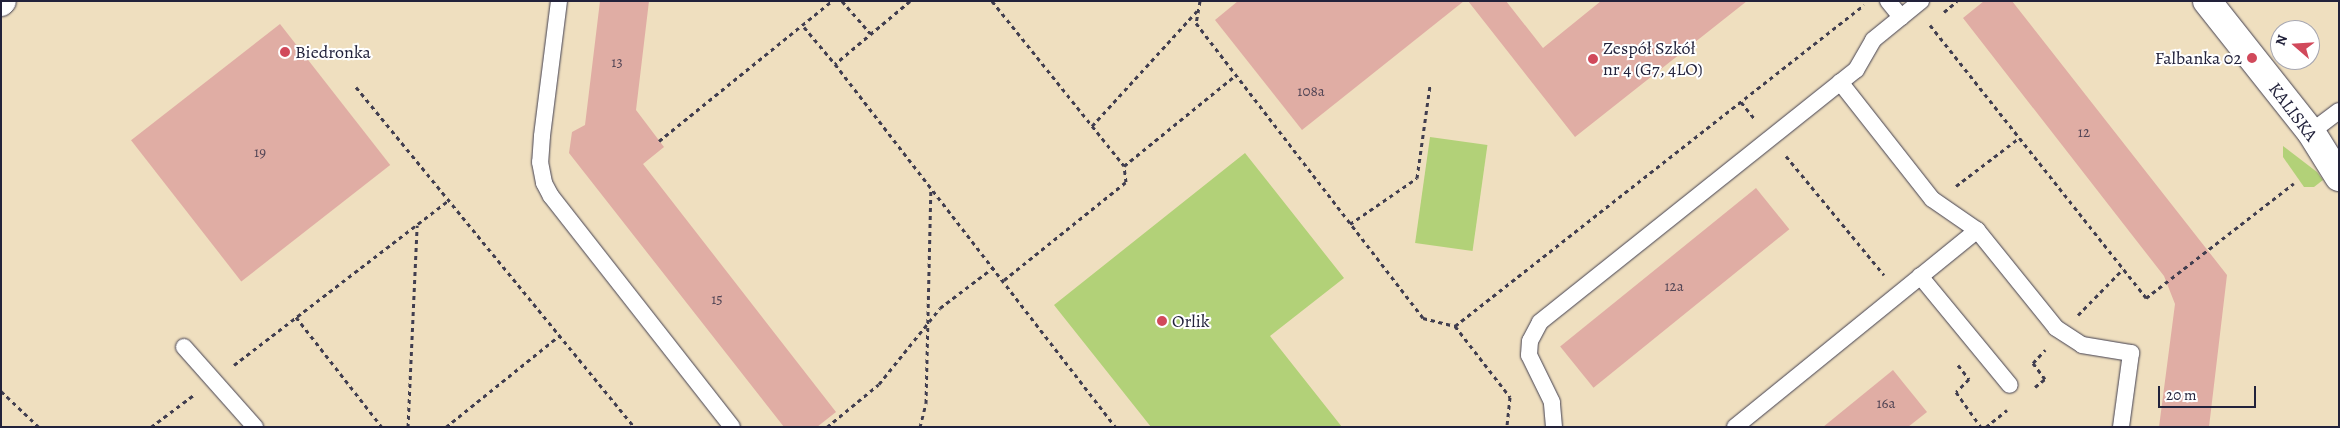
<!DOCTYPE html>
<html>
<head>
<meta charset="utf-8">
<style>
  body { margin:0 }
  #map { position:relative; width:2340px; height:428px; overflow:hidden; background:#efdfbf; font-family:Alegreya,serif }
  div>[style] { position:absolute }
  .green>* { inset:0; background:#b2d178; transform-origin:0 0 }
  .building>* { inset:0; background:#e0ada4; transform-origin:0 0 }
  .path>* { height:3px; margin-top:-1.5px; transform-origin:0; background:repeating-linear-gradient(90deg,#413e4f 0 4px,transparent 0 8px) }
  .roads { filter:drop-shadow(0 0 1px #413e4f) drop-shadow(0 0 1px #413e4f) }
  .service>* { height:16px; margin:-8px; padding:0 8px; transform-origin:8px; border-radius:8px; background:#fff }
  .tertiary>* { height:28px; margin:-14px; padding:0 14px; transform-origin:14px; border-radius:14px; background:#fff }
  .dots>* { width:14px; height:14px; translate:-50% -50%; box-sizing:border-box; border:2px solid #fff; border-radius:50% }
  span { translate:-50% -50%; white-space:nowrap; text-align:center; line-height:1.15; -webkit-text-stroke:4px #fff; paint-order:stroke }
  .number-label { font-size:15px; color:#524555 }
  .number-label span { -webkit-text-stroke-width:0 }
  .poi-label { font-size:18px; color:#22223b }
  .left { translate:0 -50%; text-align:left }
  .right { translate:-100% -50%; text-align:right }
  .street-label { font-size:18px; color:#22223b }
  .frame { position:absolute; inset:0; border:2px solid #22223b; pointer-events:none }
  .north { position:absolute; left:2270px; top:20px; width:50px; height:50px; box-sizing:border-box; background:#fff; border:1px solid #a7a7b1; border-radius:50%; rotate:289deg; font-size:14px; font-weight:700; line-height:20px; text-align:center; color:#22223b }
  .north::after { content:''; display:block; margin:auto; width:18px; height:22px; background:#d1495b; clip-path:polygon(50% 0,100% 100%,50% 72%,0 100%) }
  .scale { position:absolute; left:2158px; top:386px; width:98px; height:22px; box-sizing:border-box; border:2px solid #22223b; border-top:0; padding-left:6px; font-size:15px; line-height:18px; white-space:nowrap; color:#22223b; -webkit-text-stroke:4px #fff; paint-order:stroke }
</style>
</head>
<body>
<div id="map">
  <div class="green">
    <div style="left:1430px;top:137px;width:58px;height:107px;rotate:8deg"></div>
    <div style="clip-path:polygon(2283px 146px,2317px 172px,2323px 180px,2314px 187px,2304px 187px,2283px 157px)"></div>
    <div style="clip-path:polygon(1245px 153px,1344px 278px,1270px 336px,1342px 427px,1151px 427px,1054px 305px)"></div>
  </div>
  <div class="building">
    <div style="clip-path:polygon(600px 1px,649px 1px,636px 110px,664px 147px,643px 164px,836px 412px,817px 427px,784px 427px,569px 153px,572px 132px,585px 125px)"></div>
    <div style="clip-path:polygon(1238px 1px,1464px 1px,1302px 130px,1215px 20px)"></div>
    <div style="clip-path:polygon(1468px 1px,1506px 1px,1543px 48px,1601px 1px,1747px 1px,1575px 137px)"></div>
    <div style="clip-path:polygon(1984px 1px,2012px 1px,2227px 275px,2209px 427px,2159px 427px,2175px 304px,2164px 276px,1963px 18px)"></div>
    <div style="left:280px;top:24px;width:179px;height:189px;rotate:52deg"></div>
    <div style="left:1756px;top:188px;width:53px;height:252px;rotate:51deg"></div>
    <div style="clip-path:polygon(1893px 370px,1927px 412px,1908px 427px,1823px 427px)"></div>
  </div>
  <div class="path">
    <div style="left:842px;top:1px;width:43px;rotate:48.8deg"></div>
    <div style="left:910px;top:1px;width:98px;rotate:140deg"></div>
    <div style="left:835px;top:64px;width:459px;rotate:52.3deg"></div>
    <div style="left:992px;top:1px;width:211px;rotate:51.3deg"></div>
    <div style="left:1200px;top:1px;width:22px;rotate:100deg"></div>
    <div style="left:1196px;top:23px;width:372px;rotate:52.4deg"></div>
    <div style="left:1423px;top:318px;width:33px;rotate:14deg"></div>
    <div style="left:1455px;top:326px;width:90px;rotate:52.2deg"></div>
    <div style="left:1510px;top:397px;width:30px;rotate:96deg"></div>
    <div style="left:1944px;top:12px;width:17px;rotate:-40deg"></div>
    <div style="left:1930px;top:25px;width:348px;rotate:51.6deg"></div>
    <div style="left:2146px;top:298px;width:187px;rotate:-37.8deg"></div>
    <div style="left:804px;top:27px;width:48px;rotate:50deg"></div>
    <div style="left:356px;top:87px;width:439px;rotate:50.7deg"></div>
    <div style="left:1741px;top:102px;width:22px;rotate:51deg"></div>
    <div style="left:1092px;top:126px;width:157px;rotate:-47.6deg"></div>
    <div style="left:659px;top:141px;width:223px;rotate:-39deg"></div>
    <div style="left:1786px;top:156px;width:154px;rotate:50.5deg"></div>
    <div style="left:1956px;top:186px;width:79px;rotate:-37.3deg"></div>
    <div style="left:1350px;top:224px;width:81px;rotate:-34.5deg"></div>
    <div style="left:1417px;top:178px;width:93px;rotate:-82deg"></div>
    <div style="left:1004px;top:280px;width:156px;rotate:-38.8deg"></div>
    <div style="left:1126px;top:182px;width:16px;rotate:-97deg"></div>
    <div style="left:1124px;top:166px;width:144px;rotate:-39.1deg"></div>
    <div style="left:2078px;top:315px;width:64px;rotate:-45.6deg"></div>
    <div style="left:296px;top:317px;width:140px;rotate:52deg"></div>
    <div style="left:1455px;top:326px;width:520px;rotate:-38.13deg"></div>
    <div style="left:234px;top:365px;width:272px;rotate:-37.5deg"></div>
    <div style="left:1958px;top:365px;width:18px;rotate:52deg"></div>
    <div style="left:1969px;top:379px;width:18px;rotate:135deg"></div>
    <div style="left:1956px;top:392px;width:43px;rotate:54.5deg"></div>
    <div style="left:2035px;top:387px;width:13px;rotate:-39deg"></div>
    <div style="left:2045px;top:379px;width:20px;rotate:-127deg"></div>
    <div style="left:2033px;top:363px;width:18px;rotate:-47deg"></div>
    <div style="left:1px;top:391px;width:52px;rotate:43.5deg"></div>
    <div style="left:151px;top:427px;width:55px;rotate:-36.9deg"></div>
    <div style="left:408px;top:427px;width:202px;rotate:-87.4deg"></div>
    <div style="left:446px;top:427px;width:146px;rotate:-38.9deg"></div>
    <div style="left:827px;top:427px;width:67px;rotate:-39.6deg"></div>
    <div style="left:879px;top:384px;width:97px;rotate:-51.2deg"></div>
    <div style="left:940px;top:308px;width:68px;rotate:-37.2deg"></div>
    <div style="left:920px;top:427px;width:25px;rotate:-76deg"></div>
    <div style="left:926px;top:403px;width:215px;rotate:-88.7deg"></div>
    <div style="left:1986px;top:427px;width:27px;rotate:-39deg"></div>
  </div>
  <div class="roads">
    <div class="service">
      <div style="left:559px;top:1px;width:136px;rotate:97.2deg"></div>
      <div style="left:542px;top:136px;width:26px;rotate:94deg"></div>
      <div style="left:540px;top:162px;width:21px;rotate:79deg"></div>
      <div style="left:544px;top:183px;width:15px;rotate:62deg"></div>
      <div style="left:551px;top:196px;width:293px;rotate:51.9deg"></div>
      <div style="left:1888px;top:1px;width:21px;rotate:51deg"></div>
      <div style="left:1840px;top:82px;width:149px;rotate:51.8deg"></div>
      <div style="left:1932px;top:199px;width:55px;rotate:34.6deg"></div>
      <div style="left:1977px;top:230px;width:126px;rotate:51.1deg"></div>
      <div style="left:2056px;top:328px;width:31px;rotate:33deg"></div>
      <div style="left:2082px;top:345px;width:50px;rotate:9.3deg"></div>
      <div style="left:2131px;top:353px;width:75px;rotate:97.7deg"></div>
      <div style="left:2311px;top:132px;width:35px;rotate:-37deg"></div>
      <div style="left:1920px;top:276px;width:141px;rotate:50.5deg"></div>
      <div style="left:184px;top:347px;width:107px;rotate:48.4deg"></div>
      <div style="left:1554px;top:427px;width:25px;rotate:-95deg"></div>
      <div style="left:1552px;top:402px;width:52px;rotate:-116.1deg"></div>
      <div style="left:1529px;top:355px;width:14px;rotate:-86deg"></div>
      <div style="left:1530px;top:341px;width:21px;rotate:-62deg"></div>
      <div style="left:1540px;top:322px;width:404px;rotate:-38.6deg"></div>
      <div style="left:1856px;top:70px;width:34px;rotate:-60deg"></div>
      <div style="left:1873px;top:40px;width:62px;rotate:-39.1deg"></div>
      <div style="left:1735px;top:427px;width:312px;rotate:-39.1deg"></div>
    </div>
    <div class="tertiary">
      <div style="left:2207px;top:1px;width:167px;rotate:51.6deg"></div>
      <div style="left:2311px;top:132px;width:53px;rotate:58.1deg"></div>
      <div style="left:1px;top:2px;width:1px;rotate:-45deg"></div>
    </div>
  </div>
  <div class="dots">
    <div style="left:285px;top:52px;background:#d1495b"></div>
    <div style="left:2252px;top:58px;background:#d1495b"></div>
    <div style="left:1593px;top:59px;background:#d1495b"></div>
    <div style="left:1162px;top:321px;background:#d1495b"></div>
  </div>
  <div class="number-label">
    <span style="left:617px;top:63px">13</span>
    <span style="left:1311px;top:92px">108a</span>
    <span style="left:2084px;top:133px">12</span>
    <span style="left:260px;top:153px">19</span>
    <span style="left:1674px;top:287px">12a</span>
    <span style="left:717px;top:300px">15</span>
    <span style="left:1886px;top:404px">16a</span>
  </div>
  <div class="poi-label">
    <span class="left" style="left:1603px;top:59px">Zespół Szkół<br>nr 4 (G7, 4LO)</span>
    <span class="left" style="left:295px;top:52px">Biedronka</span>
    <span class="right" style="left:2242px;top:58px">Falbanka 02</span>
    <span class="left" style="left:1172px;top:321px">Orlik</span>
  </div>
  <div class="street-label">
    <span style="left:2293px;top:112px;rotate:53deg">KALISKA</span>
  </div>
  <div class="frame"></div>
  <div class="north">N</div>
  <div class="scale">20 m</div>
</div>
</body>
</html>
